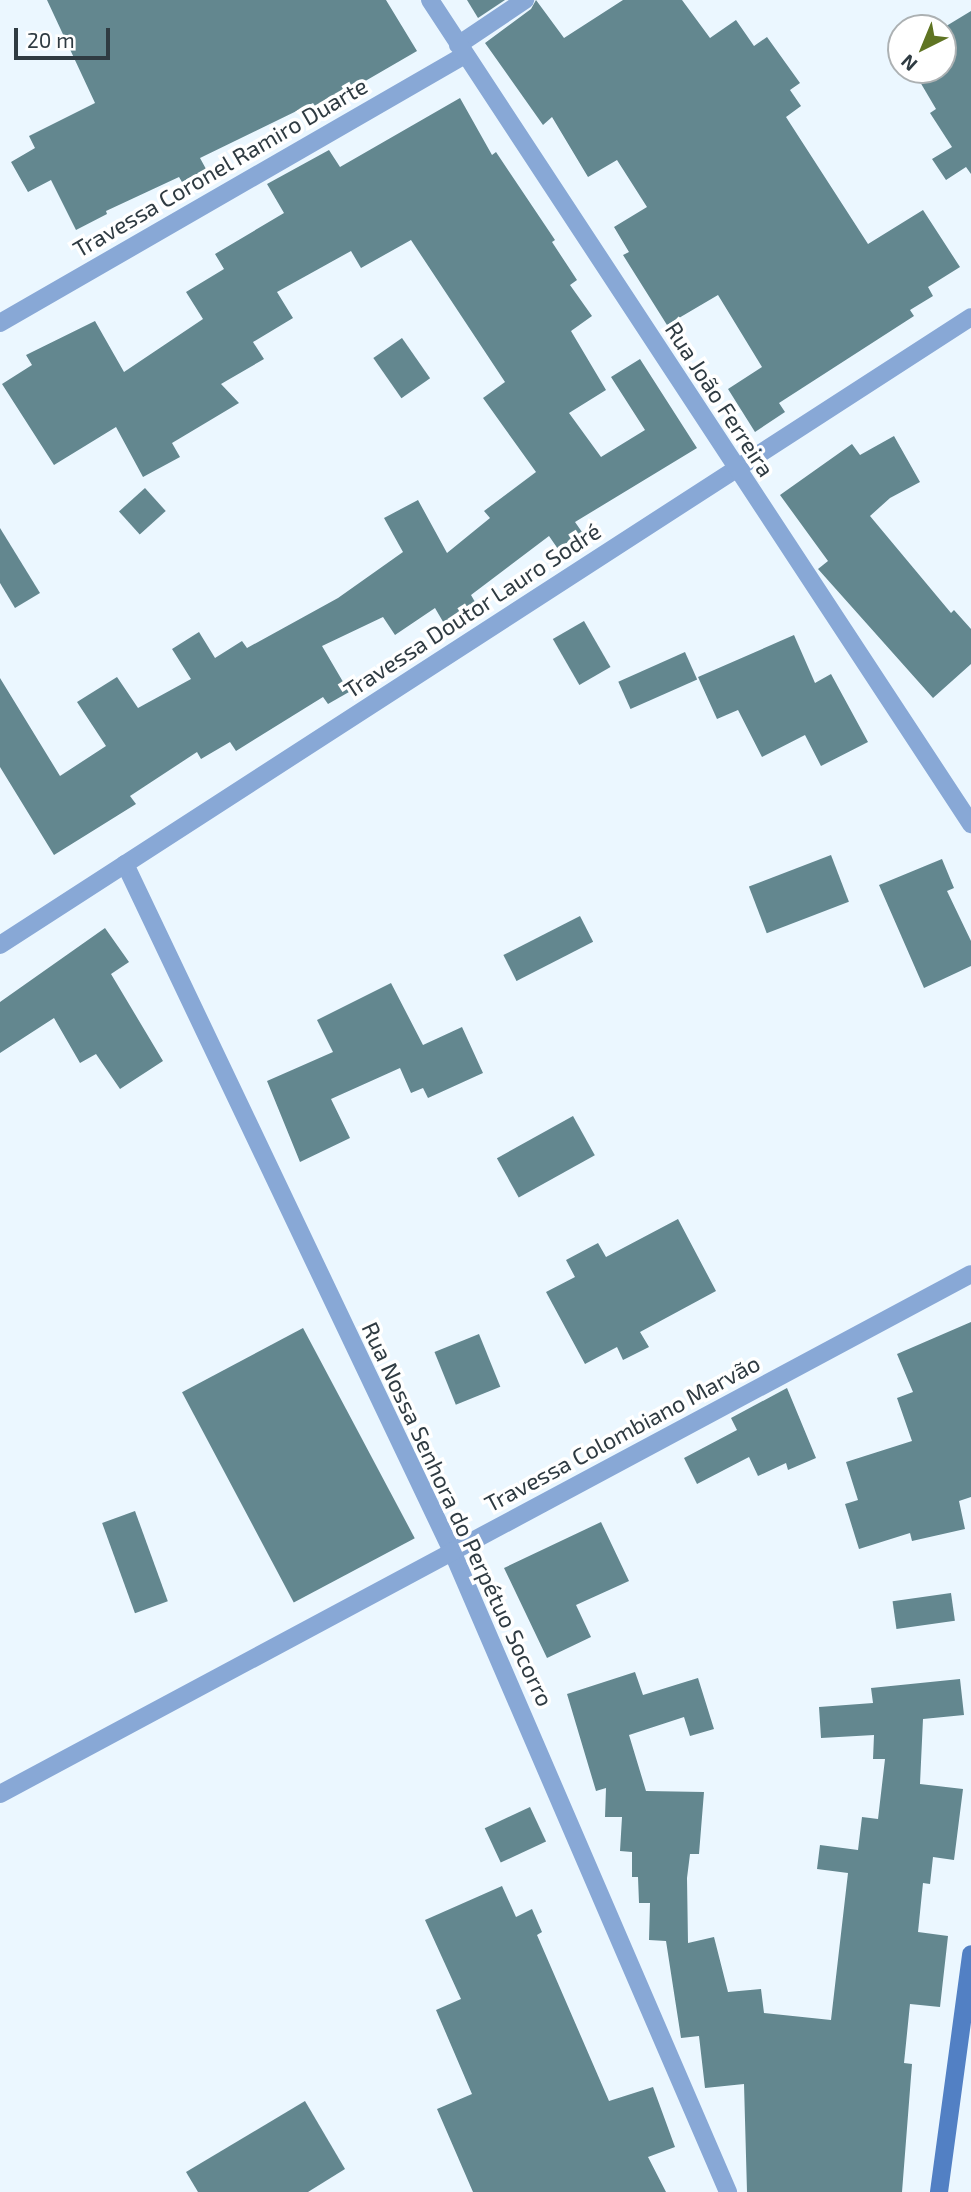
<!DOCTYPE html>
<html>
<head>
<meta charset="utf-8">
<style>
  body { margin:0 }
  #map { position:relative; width:971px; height:2192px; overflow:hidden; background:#ebf7ff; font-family:"Exo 2",sans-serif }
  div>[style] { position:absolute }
  .building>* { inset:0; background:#63878f; transform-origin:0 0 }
  .minor>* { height:18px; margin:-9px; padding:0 9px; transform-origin:9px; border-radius:9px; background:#88a8d6 }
  .tertiary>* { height:18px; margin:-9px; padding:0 9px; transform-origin:9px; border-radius:9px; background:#88a8d6 }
  .secondary>* { height:18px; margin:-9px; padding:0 9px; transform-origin:9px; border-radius:9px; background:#5280c4 }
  span { translate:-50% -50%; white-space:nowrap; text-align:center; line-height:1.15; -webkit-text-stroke:7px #fff; paint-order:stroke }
  .street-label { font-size:23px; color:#2f3b42 }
  .north { position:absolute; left:887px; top:14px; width:70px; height:70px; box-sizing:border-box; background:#fff; border:2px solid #acb1b3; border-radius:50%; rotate:223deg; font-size:19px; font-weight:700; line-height:28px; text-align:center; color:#2f3b42 }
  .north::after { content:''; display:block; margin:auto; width:24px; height:32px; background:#5f7423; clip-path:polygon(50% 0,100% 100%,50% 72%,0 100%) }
  .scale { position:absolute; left:14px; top:28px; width:96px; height:32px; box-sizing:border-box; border:4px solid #2f3b42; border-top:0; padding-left:9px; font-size:21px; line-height:24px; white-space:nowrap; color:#2f3b42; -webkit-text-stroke:5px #fff; paint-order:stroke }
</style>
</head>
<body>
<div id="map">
  <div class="building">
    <div style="clip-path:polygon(47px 0,386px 0,417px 51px,317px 109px,313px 103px,200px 158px,206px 169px,182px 182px,179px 177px,106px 211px,107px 214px,76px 230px,51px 180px,28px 192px,11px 162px,35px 148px,29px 136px,95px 103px)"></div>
    <div style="clip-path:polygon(467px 0,505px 0,478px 18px)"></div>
    <div style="clip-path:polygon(536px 0,564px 38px,623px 0,682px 0,710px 38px,736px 20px,754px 46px,767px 37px,800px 83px,790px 90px,801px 106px,786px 117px,868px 244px,923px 210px,960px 267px,928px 287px,933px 296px,910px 310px,914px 316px,779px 403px,785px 412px,755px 432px,728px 389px,762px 367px,718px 295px,667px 325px,623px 255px,629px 252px,614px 227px,647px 207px,617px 160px,588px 177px,552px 117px,543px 125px,485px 43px,531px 9px)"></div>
    <div style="clip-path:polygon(971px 11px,971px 174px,966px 167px,946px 180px,932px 159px,952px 147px,930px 113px,936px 109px,913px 70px,943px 70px,943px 28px)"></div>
    <div style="clip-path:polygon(460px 98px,492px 155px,496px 152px,555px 240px,552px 242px,577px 280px,570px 285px,592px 316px,571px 331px,606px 390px,569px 413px,601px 457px,645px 430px,611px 377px,640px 359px,697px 448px,575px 522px,582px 532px,558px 549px,549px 536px,471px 595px,482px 614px,449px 632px,435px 608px,395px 635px,383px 617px,322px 646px,349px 692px,328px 704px,323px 697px,236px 751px,230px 742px,201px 759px,197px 752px,130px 796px,136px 804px,54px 855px,0 767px,0 678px,60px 776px,106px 746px,77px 702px,117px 677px,138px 708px,191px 679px,172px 649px,199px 632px,215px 658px,242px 641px,247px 648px,338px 598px,403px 552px,384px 518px,418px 500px,447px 553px,490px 518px,484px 511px,536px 472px,483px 398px,505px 382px,411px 240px,361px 268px,351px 251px,277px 292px,293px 318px,253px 342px,264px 359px,221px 384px,239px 403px,172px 443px,180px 457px,143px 477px,116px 427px,54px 465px,2px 384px,32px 365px,26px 355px,95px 321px,124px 372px,203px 319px,186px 292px,224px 269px,215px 254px,284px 213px,267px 184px,329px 150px,340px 167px)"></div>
    <div style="left:402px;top:338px;width:49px;height:35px;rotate:55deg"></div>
    <div style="clip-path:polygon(894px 436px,920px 482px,890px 498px,870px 516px,951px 613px,954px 610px,971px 629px,971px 664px,933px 698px,818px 569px,828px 561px,780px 495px,852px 444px,860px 455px)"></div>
    <div style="left:145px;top:488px;width:31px;height:35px;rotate:48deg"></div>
    <div style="clip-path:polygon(0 528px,40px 593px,15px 608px,0 583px)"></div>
    <div style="left:584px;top:621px;width:53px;height:36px;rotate:60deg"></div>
    <div style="clip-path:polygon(794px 635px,815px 683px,831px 674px,868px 742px,821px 766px,805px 735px,762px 757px,738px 710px,717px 719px,698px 677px)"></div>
    <div style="left:685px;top:652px;width:30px;height:73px;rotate:66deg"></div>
    <div style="left:831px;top:855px;width:50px;height:88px;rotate:69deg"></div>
    <div style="clip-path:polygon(942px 859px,954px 888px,947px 891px,971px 941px,971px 966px,924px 988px,879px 885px)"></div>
    <div style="left:580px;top:916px;width:29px;height:86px;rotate:63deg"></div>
    <div style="clip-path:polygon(105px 928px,129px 962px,111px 974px,163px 1061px,120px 1089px,96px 1054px,80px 1063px,54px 1018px,0 1053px,0 1002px)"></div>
    <div style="clip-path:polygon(391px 983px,423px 1045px,462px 1027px,483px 1073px,428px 1098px,423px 1088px,411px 1093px,400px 1068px,331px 1099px,350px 1138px,300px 1162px,267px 1081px,333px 1052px,317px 1020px)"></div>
    <div style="left:573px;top:1116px;width:45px;height:87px;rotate:61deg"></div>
    <div style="clip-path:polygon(678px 1219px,716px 1291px,640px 1332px,649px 1347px,623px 1360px,617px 1347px,585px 1364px,546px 1292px,575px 1277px,566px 1260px,598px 1243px,606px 1257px)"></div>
    <div style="clip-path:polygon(971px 1322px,971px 1497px,959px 1501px,965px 1529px,912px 1541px,910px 1533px,859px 1549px,845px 1504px,858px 1500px,846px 1462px,912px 1441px,897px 1398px,913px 1392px,897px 1354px)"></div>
    <div style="left:303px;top:1328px;width:238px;height:137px;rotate:62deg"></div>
    <div style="left:479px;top:1334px;width:57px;height:48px;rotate:68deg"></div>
    <div style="clip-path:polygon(787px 1388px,816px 1458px,788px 1470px,786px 1463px,758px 1476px,749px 1457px,697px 1484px,684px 1458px,737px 1430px,731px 1418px)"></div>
    <div style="left:135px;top:1511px;width:96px;height:35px;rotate:70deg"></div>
    <div style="clip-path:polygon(601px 1522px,629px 1581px,576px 1605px,591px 1637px,547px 1658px,504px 1568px)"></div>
    <div style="left:951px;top:1593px;width:28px;height:59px;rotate:82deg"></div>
    <div style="clip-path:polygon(635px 1672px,643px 1695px,698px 1678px,714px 1729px,690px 1736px,684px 1717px,629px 1735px,646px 1791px,704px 1792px,699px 1854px,690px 1854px,687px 1878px,688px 1943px,714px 1937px,728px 1992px,761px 1989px,764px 2013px,831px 2020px,848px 1873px,817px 1869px,820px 1845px,858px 1850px,862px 1817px,878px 1819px,885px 1759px,873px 1759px,874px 1735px,821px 1738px,819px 1707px,873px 1703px,871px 1688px,960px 1679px,964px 1715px,923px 1719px,920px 1784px,963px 1789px,954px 1860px,933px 1857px,930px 1884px,923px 1883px,918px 1932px,948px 1936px,940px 2007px,910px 2004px,904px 2063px,912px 2064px,902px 2192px,747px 2192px,744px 2084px,705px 2088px,699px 2036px,681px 2038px,666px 1941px,649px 1940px,650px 1903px,639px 1903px,638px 1877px,632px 1877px,632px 1852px,620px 1851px,622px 1817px,605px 1817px,606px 1788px,596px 1791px,567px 1694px)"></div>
    <div style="left:530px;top:1807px;width:38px;height:50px;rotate:65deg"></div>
    <div style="clip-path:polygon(502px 1886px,516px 1917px,532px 1909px,542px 1932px,537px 1935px,609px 2101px,653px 2087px,675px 2147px,648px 2157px,666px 2192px,473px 2192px,437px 2109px,472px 2094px,436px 2010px,461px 1999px,425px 1920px)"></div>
    <div style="clip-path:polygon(305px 2101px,345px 2169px,308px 2192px,198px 2192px,186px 2172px)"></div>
  </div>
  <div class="minor">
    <div style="left:458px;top:45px;width:81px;rotate:-33.9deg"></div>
    <div style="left:0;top:323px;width:537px;rotate:-29.96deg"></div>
    <div style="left:125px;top:864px;width:761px;rotate:64.55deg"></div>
    <div style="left:452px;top:1551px;width:698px;rotate:66.7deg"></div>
    <div style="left:0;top:945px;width:1156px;rotate:-32.89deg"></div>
    <div style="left:0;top:1794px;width:1101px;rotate:-28.17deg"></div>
  </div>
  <div class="tertiary">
    <div style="left:430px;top:0;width:986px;rotate:56.71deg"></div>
  </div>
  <div class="secondary">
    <div style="left:939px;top:2192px;width:240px;rotate:-82.3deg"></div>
  </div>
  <div class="street-label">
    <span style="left:220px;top:167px;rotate:-30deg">Travessa Coronel Ramiro Duarte</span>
    <span style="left:720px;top:399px;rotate:57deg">Rua João Ferreira</span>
    <span style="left:472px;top:610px;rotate:-33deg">Travessa Doutor Lauro Sodré</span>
    <span style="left:622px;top:1433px;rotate:-28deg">Travessa Colombiano Marvão</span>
    <span style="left:458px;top:1514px;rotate:65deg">Rua Nossa Senhora do Perpétuo Socorro</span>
  </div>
  <div class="north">N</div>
  <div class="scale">20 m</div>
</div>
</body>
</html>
